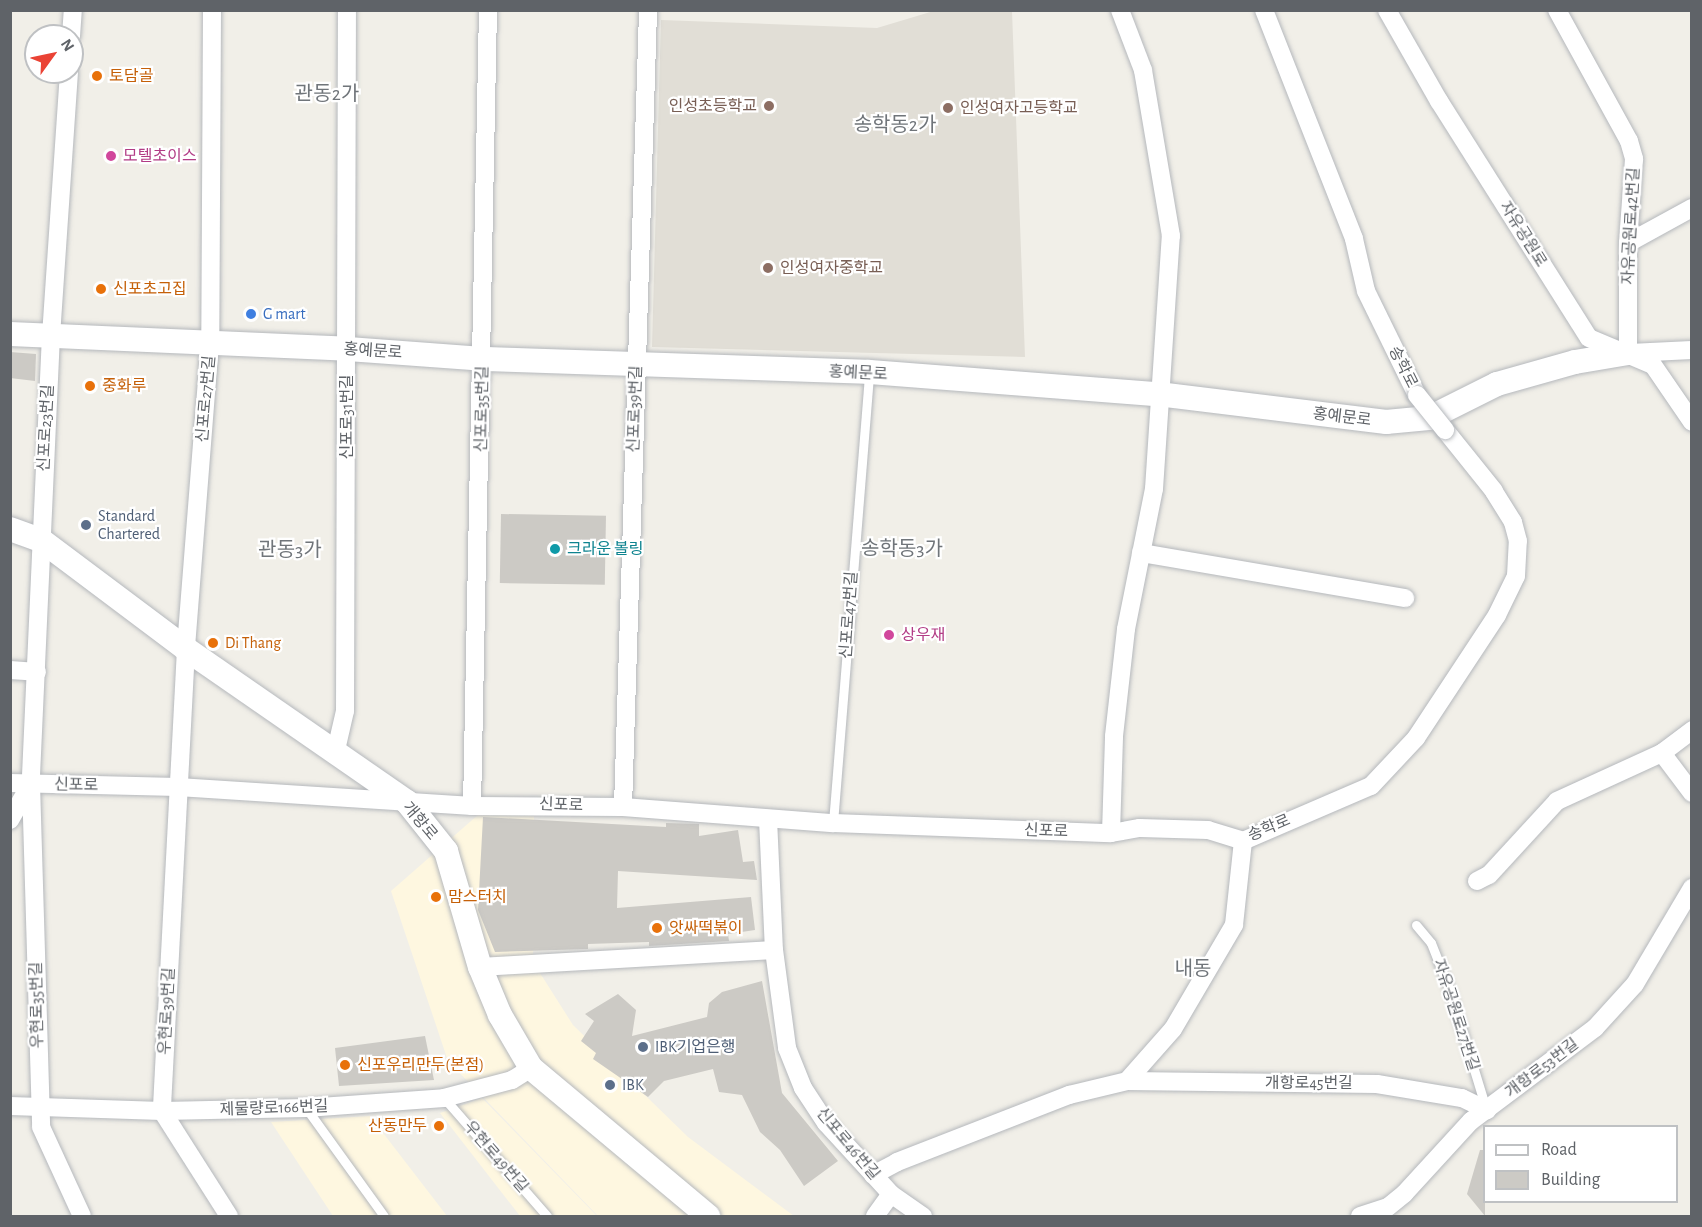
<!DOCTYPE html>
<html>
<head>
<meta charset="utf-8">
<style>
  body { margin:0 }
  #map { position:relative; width:1702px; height:1227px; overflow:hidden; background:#f1efe8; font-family:"Alegreya Sans","Noto Sans KR",sans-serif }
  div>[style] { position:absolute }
  .commercial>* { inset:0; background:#fef7e0 }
  .education>* { inset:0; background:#e1ded6 }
  .building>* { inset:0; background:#cccac5; transform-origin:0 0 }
  .roads { filter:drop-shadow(0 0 2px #b5b8bc) drop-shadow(0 0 2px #b5b8bc) }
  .lane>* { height:9px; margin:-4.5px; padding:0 4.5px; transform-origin:4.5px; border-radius:4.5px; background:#fff }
  .street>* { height:18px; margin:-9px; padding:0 9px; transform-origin:9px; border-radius:9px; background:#fff }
  .secondary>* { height:24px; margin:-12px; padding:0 12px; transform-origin:12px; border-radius:12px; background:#fff }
  .bridges { filter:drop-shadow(0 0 2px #b5b8bc) drop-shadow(0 0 2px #b5b8bc) }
  .street-bridge>* { height:18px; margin:-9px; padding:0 9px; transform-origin:9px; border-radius:9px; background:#fff }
  .dots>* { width:16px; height:16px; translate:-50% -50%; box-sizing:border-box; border:3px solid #fff; border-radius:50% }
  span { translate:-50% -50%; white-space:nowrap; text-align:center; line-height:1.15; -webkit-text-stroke:4.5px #fff; paint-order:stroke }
  .food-label { font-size:16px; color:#c56008 }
  .left { translate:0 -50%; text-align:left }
  .right { translate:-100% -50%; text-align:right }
  .education-label { font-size:16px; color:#785e54 }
  .hotel-label { font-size:16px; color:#b23c85 }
  .street-label { font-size:16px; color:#5f6368 }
  .shop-label { font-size:16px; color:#366cbe }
  .service-label { font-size:16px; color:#4e5e75 }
  .culture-label { font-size:16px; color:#0d838f }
  .quarter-label { font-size:20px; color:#70757a }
  .frame { position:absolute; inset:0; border:12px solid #5f6368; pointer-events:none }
  .legend { position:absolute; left:1483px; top:1125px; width:195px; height:78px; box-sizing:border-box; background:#fff; border:2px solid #bfc1c3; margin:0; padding:8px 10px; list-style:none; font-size:18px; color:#5f6368 }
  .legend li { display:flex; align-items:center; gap:12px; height:30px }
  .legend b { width:30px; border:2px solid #bfc1c3 }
  .north { position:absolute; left:24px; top:24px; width:60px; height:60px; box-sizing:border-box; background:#fff; border:2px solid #bfc1c3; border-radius:50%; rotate:57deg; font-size:16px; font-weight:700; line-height:24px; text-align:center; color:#5f6368 }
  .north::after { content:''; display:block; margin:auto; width:21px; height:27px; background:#ea4335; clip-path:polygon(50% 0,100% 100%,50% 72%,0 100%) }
</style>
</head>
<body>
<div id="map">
  <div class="commercial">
    <div style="clip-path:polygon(479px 814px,534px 816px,533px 962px,573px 1025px,688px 1137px,794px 1216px,598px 1216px,448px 1061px,391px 891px)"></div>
    <div style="clip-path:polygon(482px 1098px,597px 1216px,520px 1216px,440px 1113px)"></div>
    <div style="clip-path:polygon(370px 1116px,447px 1216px,333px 1216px,271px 1122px)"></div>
  </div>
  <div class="education">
    <div style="clip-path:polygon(937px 10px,1012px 11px,1025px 357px,652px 347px,661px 20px,877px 28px)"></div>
  </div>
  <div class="building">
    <div style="clip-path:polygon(10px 352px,36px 354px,35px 381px,10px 378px)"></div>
    <div style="left:501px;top:514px;width:105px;height:69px;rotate:1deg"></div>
    <div style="clip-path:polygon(483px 817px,666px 827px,666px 823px,699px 824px,699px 836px,738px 830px,743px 862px,754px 861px,757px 880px,618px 871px,617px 908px,751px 897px,755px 930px,728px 934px,729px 941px,649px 946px,649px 942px,588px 944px,588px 949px,495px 952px,478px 910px)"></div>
    <div style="clip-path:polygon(762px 981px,782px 1093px,838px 1161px,804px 1186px,780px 1150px,760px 1132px,742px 1095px,719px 1092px,713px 1069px,664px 1081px,648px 1097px,593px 1059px,596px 1053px,581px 1041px,594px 1021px,585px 1014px,618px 994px,636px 1010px,632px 1036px,707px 1017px,709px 1003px,722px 992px)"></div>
    <div style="clip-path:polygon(425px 1036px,434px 1080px,339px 1086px,335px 1048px)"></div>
    <div style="clip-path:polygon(1480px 1150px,1485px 1150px,1485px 1216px,1467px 1194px)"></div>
  </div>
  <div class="roads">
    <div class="lane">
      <div style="left:833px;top:823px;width:452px;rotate:-85.4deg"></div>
      <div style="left:1416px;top:925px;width:23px;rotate:50deg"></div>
      <div style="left:1431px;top:943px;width:52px;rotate:68.4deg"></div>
      <div style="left:1450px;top:991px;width:123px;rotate:73deg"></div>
      <div style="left:444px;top:1098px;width:157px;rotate:48.9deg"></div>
      <div style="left:306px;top:1108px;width:133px;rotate:54.2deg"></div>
    </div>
    <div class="street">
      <div style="left:212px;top:10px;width:332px;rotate:90.3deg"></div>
      <div style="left:210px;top:342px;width:308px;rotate:94.5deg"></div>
      <div style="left:186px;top:649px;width:463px;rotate:93deg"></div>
      <div style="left:162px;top:1111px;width:125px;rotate:57.5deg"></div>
      <div style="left:1264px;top:10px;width:246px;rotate:68.5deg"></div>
      <div style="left:1354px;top:239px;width:53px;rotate:77deg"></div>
      <div style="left:1366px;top:291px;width:116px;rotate:63.9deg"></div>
      <div style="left:1387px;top:10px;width:105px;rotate:60.3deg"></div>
      <div style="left:1439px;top:101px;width:280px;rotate:57.7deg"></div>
      <div style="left:1589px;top:338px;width:69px;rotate:22.9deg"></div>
      <div style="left:1653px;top:365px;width:69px;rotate:55.6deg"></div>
      <div style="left:1557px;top:10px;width:149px;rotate:61.2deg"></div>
      <div style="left:1629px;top:141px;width:19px;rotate:74deg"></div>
      <div style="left:1634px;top:159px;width:84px;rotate:94.1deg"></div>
      <div style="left:1628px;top:243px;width:110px;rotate:90deg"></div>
      <div style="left:71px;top:36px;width:26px;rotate:-86deg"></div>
      <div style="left:69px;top:72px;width:264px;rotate:93.9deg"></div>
      <div style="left:51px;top:335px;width:449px;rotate:92.6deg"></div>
      <div style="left:31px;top:784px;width:343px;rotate:88.3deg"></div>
      <div style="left:41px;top:1127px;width:98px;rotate:65.3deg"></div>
      <div style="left:1628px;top:243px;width:73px;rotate:-28.7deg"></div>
      <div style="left:1630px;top:353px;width:62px;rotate:-2.8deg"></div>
      <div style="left:1141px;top:553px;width:268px;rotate:9.7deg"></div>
      <div style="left:10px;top:670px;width:27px;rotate:4deg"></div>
      <div style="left:336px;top:750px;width:40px;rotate:-77deg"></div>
      <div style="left:345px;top:711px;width:701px;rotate:-89.84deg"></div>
      <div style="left:1662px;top:753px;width:50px;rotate:53.1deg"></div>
      <div style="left:10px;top:783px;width:168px;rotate:1.4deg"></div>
      <div style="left:178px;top:787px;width:295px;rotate:3.7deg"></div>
      <div style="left:472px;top:806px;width:151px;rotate:0.4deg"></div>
      <div style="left:623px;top:807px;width:211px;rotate:4.4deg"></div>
      <div style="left:833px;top:823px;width:278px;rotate:2.1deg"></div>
      <div style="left:1111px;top:833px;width:29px;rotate:-10deg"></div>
      <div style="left:1140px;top:828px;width:68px;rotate:1.7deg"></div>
      <div style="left:1208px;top:830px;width:37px;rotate:17deg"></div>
      <div style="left:1243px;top:841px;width:139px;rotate:-23.3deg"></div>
      <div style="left:1371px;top:786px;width:66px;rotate:-46.8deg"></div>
      <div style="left:1416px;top:738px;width:147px;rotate:-56.6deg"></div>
      <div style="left:1497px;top:615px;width:43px;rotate:-64deg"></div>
      <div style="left:1516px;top:576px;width:35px;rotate:-87deg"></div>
      <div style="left:1518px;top:541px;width:20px;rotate:-105deg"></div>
      <div style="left:1513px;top:522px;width:36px;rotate:-122deg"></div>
      <div style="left:1494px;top:491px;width:78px;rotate:-128.8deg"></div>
      <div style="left:472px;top:806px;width:796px;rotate:-88.85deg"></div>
      <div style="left:623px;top:807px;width:797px;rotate:-88.2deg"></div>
      <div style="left:768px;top:819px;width:131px;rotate:87.4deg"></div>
      <div style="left:774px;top:950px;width:99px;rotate:82.4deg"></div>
      <div style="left:787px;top:1048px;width:43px;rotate:68.2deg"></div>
      <div style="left:803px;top:1088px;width:42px;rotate:56.7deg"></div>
      <div style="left:826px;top:1123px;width:96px;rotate:47.5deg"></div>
      <div style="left:891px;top:1194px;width:39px;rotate:35deg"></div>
      <div style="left:10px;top:820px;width:40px;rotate:-60.3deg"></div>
      <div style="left:1111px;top:833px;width:97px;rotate:-88.2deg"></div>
      <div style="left:1114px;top:736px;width:108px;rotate:-83.6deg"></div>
      <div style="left:1126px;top:629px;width:143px;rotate:-78.7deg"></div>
      <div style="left:1154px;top:489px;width:254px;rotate:-86.2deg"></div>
      <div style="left:1171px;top:236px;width:168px;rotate:-99.6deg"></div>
      <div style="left:1143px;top:70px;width:64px;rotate:-111deg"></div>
      <div style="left:1477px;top:881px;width:13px;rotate:-27deg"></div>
      <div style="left:1489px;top:875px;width:100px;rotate:-47.4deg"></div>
      <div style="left:1557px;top:801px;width:115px;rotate:-24.6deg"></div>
      <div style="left:1662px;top:753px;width:38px;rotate:-37deg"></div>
      <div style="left:480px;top:967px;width:294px;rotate:-3.3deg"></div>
      <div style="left:1127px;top:1081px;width:69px;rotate:-48.5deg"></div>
      <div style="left:1173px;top:1029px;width:121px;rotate:-59.6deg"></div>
      <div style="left:1234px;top:925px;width:84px;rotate:-83.9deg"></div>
      <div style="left:10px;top:1106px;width:152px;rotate:1.9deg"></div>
      <div style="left:162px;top:1111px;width:144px;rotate:-1.2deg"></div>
      <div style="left:306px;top:1108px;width:138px;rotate:-4.1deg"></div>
      <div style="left:444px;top:1098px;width:70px;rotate:-14.8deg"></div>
      <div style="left:512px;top:1080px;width:22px;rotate:-32deg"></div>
      <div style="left:873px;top:1175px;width:27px;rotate:-28deg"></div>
      <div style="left:897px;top:1162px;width:185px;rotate:-21.3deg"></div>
      <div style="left:1069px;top:1095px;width:60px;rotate:-13.6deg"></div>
      <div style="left:1127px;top:1081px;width:250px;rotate:0.7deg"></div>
      <div style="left:1377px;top:1084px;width:86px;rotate:9.4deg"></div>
      <div style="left:1462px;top:1098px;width:28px;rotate:26deg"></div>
      <div style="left:875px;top:1216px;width:27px;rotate:-54deg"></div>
      <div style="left:1360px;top:1216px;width:29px;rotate:-18deg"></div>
      <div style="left:1388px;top:1207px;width:21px;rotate:-39deg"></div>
      <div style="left:1404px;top:1194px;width:99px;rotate:-47.5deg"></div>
      <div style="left:1471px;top:1121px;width:155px;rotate:-36.9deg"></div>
      <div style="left:1595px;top:1028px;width:59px;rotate:-47.7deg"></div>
      <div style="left:1635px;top:984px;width:112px;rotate:-59.3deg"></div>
    </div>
    <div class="secondary">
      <div style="left:10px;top:334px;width:338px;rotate:2.5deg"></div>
      <div style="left:348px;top:349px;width:135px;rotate:4.2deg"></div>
      <div style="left:483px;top:359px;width:386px;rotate:1.9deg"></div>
      <div style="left:869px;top:372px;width:290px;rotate:4.4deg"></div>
      <div style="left:1158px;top:394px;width:230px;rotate:7deg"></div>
      <div style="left:1386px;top:422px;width:43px;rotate:-5.3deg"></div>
      <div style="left:1429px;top:418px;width:76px;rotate:-26.6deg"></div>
      <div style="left:1497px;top:384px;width:81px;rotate:-15.8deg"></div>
      <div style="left:1575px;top:362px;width:54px;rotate:-9.6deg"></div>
      <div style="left:10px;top:529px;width:33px;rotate:20deg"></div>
      <div style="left:41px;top:540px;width:181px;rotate:36.9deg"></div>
      <div style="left:186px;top:649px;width:269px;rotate:34.7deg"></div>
      <div style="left:407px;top:802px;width:63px;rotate:51.5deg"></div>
      <div style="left:446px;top:851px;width:121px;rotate:73.7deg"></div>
      <div style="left:480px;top:967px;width:52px;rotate:67.4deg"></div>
      <div style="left:500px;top:1015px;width:61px;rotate:59.7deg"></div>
      <div style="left:531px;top:1068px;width:231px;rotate:39.9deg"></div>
    </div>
  </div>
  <div class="bridges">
    <div class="street-bridge">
      <div style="left:1417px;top:395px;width:45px;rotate:51.3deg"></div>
    </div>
  </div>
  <div class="dots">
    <div style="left:97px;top:76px;background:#e8710a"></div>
    <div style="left:769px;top:106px;background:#8d6e63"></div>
    <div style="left:948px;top:108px;background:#8d6e63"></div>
    <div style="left:111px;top:156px;background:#d1479c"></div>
    <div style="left:768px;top:268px;background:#8d6e63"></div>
    <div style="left:101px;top:289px;background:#e8710a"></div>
    <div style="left:251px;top:314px;background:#3f7fe0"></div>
    <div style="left:90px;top:386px;background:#e8710a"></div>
    <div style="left:86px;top:525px;background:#5c6f8a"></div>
    <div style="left:555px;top:549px;background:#0f9aa8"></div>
    <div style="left:889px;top:635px;background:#d1479c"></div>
    <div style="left:213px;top:643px;background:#e8710a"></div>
    <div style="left:436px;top:897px;background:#e8710a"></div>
    <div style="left:657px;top:928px;background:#e8710a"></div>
    <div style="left:643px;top:1047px;background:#5c6f8a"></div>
    <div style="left:345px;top:1065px;background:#e8710a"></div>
    <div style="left:610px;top:1085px;background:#5c6f8a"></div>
    <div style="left:439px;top:1126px;background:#e8710a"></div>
  </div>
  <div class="food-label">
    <span class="left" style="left:109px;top:76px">토담골</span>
    <span class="left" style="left:113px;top:289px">신포초고집</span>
    <span class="left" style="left:102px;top:386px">중화루</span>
    <span class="left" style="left:225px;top:643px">Di Thang</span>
    <span class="left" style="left:448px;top:897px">맘스터치</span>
    <span class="left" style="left:669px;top:928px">앗싸떡볶이</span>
    <span class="left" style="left:357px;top:1065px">신포우리만두(본점)</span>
    <span class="right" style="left:427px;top:1126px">산동만두</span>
  </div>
  <div class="education-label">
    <span class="right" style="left:757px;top:106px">인성초등학교</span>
    <span class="left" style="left:960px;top:108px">인성여자고등학교</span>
    <span class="left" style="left:780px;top:268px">인성여자중학교</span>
  </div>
  <div class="hotel-label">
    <span class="left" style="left:123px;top:156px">모텔초이스</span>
    <span class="left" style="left:901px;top:635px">상우재</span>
  </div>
  <div class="street-label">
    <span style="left:1631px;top:226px;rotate:-87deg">자유공원로42번길</span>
    <span style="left:1523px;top:234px;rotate:58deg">자유공원로</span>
    <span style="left:373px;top:351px;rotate:4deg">홍예문로</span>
    <span style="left:1403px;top:367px;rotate:63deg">송학로</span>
    <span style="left:858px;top:373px;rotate:3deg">홍예문로</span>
    <span style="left:206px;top:399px;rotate:-85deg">신포로27번길</span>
    <span style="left:482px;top:409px;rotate:-89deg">신포로35번길</span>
    <span style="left:635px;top:409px;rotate:-88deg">신포로39번길</span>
    <span style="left:347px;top:417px;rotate:-90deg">신포로31번길</span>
    <span style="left:1342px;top:417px;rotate:7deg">홍예문로</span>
    <span style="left:46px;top:428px;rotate:-87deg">신포로23번길</span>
    <span style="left:849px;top:615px;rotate:-86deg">신포로47번길</span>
    <span style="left:76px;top:785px;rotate:1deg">신포로</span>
    <span style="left:561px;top:805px;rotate:2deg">신포로</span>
    <span style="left:420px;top:821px;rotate:50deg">개항로</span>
    <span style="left:1269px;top:828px;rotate:-23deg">송학로</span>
    <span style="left:1046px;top:831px;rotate:2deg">신포로</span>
    <span style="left:37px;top:1005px;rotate:-91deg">우현로35번길</span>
    <span style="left:167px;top:1011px;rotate:-87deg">우현로39번길</span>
    <span style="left:1456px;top:1015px;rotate:72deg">자유공원로27번길</span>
    <span style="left:1542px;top:1068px;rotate:-37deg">개항로53번길</span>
    <span style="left:1309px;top:1083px">개항로45번길</span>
    <span style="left:274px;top:1108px;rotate:-2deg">제물량로166번길</span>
    <span style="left:848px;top:1144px;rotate:50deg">신포로46번길</span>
    <span style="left:496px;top:1157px;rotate:49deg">우현로49번길</span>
  </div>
  <div class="shop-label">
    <span class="left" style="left:263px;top:314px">G mart</span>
  </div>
  <div class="service-label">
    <span class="left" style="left:98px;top:525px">Standard<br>Chartered</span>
    <span class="left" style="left:655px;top:1047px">IBK기업은행</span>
    <span class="left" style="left:622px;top:1085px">IBK</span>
  </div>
  <div class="culture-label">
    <span class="left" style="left:567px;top:549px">크라운 볼링</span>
  </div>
  <div class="quarter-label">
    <span style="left:327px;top:94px">관동2가</span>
    <span style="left:895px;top:125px">송학동2가</span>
    <span style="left:902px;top:549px">송학동3가</span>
    <span style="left:290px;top:550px">관동3가</span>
    <span style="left:1193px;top:969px">내동</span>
  </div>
  <div class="frame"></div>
  <ul class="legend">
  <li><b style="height:8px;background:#fff"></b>Road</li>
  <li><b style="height:16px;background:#cccac5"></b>Building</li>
  </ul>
  <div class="north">N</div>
</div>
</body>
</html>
